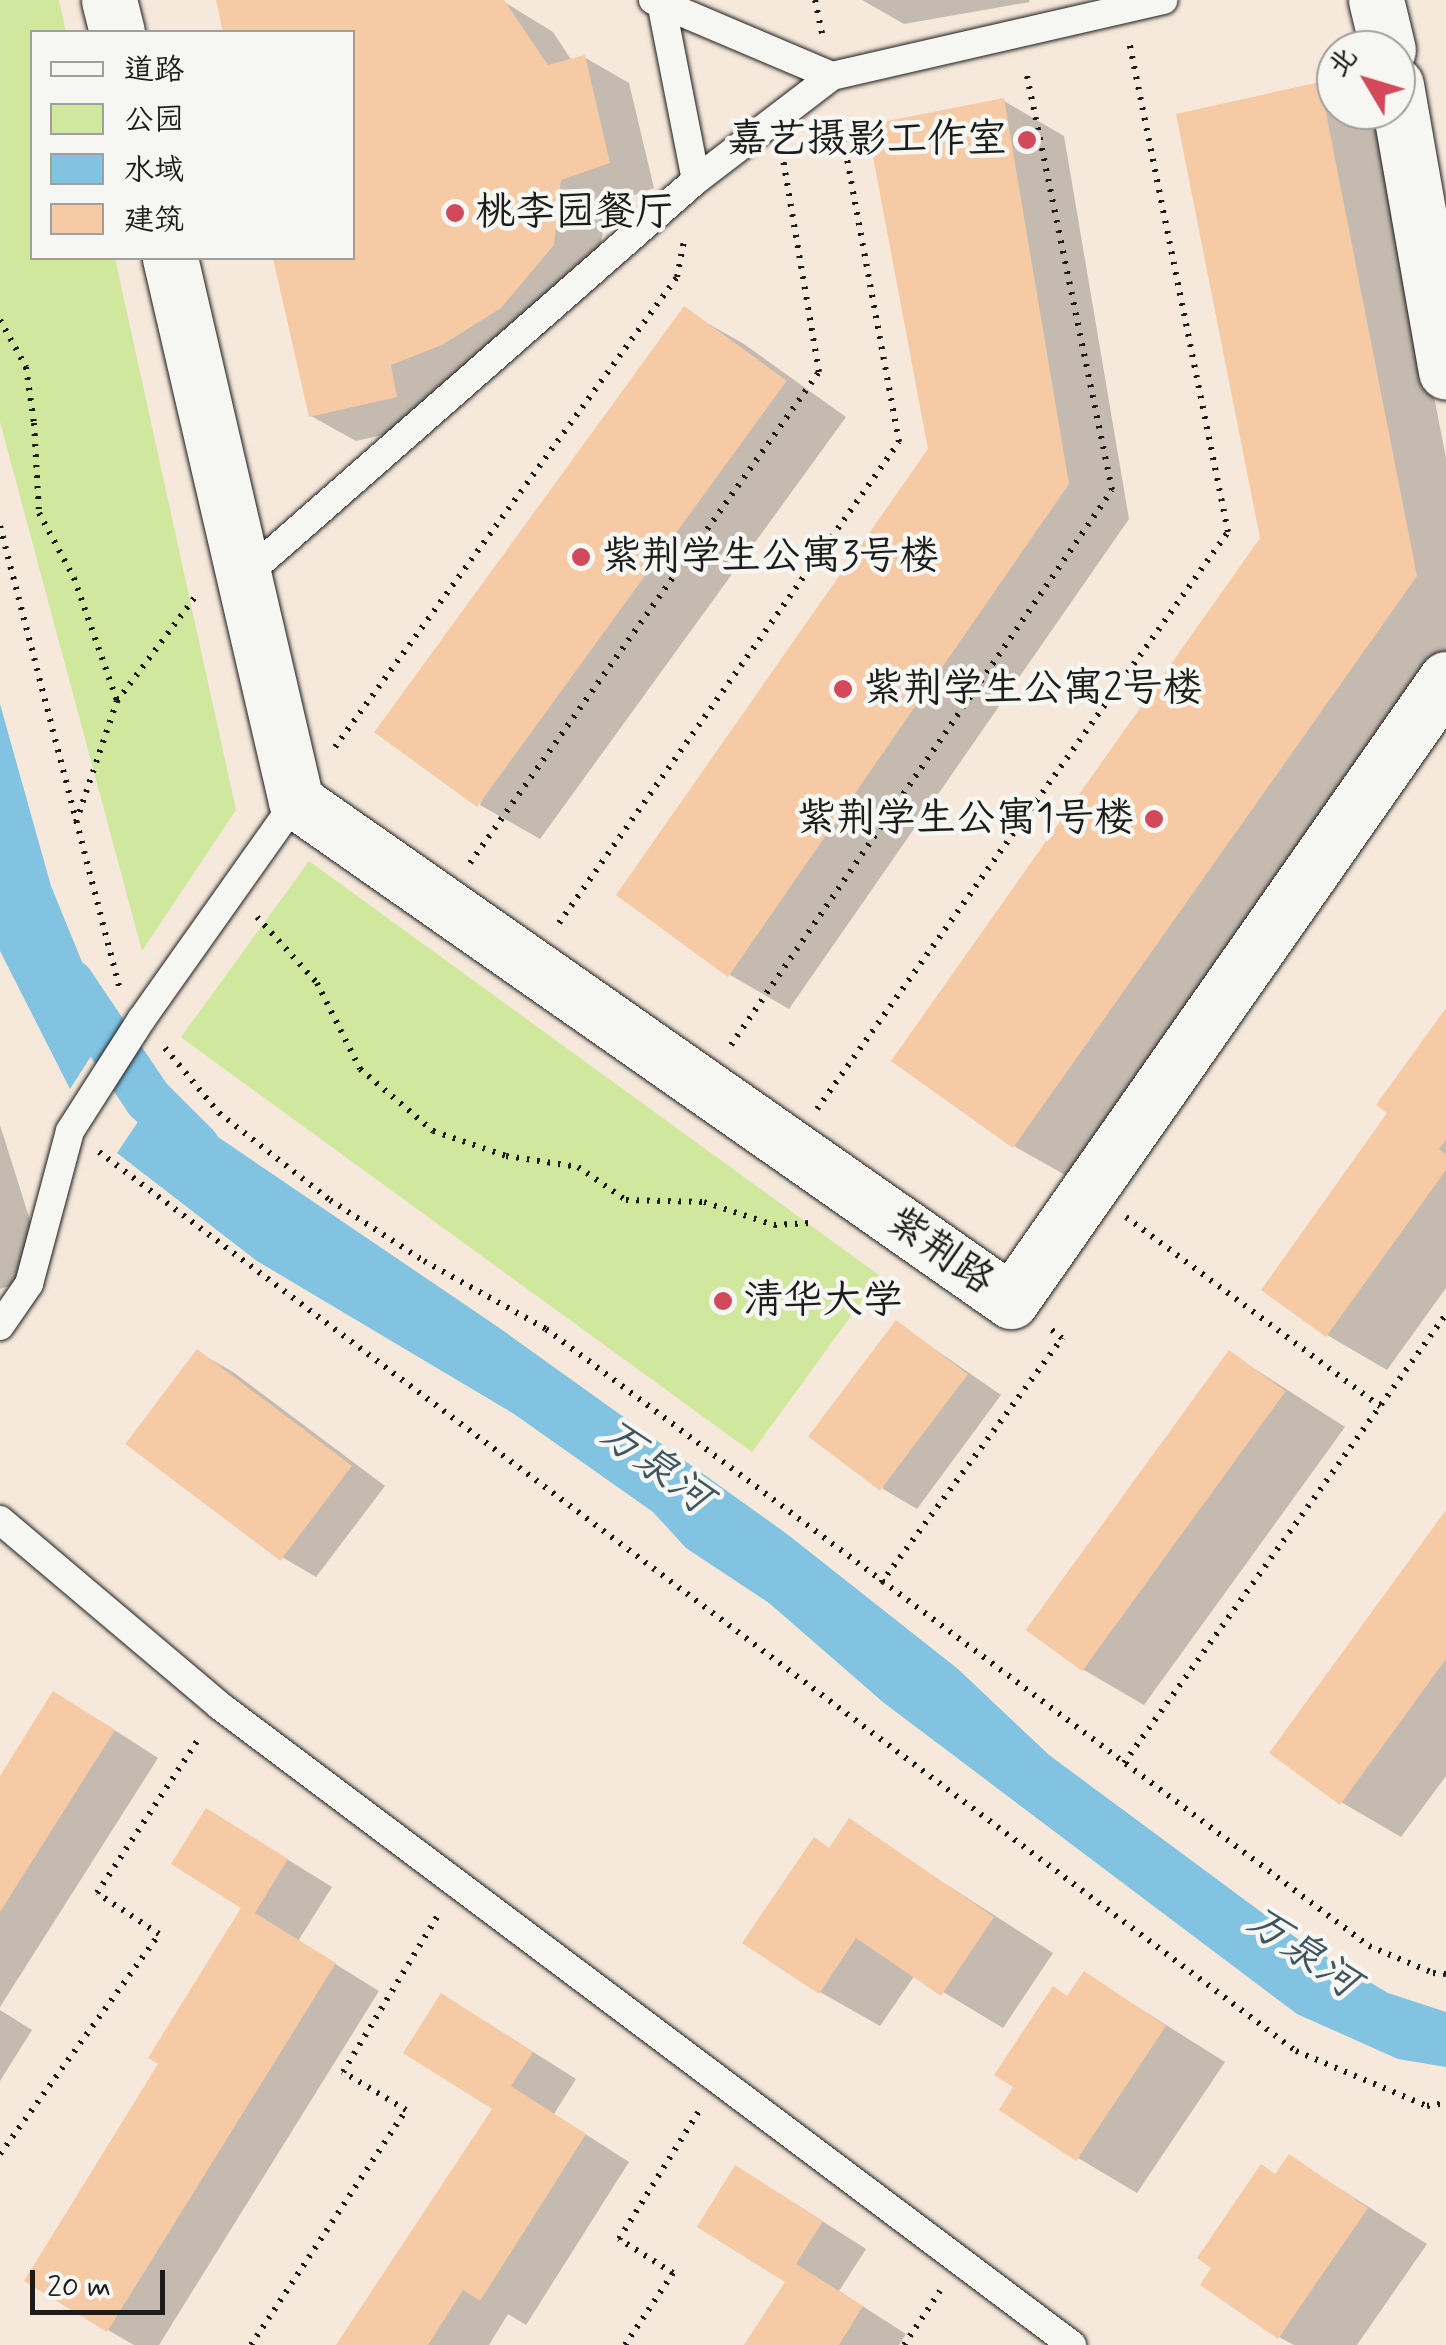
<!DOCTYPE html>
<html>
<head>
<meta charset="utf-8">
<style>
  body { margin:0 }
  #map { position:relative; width:1446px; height:2345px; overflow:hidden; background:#f6f6f2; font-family:Mynerve,"LXGW WenKai TC",sans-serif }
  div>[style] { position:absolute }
  .built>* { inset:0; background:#f6e9db }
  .green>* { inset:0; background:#d0e89d; transform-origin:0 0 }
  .water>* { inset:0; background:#81c3e1 }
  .shadow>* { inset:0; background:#0003 }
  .canal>* { height:48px; margin:-24px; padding:0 24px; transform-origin:24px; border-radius:24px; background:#81c3e1 }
  .building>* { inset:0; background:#f5caa4; transform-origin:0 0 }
  .path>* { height:6px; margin-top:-3px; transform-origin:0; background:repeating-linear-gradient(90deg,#1c1c1c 0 2.5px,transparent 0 10.5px) }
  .roads { filter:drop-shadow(0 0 2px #1c1c1c) drop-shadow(0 0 2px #1c1c1c) }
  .lane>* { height:28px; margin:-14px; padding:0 14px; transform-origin:14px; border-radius:14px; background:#f6f6f2 }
  .street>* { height:55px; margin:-27.5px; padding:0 27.5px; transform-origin:27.5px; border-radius:27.5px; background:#f6f6f2 }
  .dots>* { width:28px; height:28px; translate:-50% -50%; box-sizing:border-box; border:5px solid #f6f6f2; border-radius:50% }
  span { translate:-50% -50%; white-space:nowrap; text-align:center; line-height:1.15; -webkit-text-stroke:9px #f6f6f2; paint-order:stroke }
  .poi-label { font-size:40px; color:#1c1c1c }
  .right { translate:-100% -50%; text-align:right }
  .left { translate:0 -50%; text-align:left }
  .street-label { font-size:40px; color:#1c1c1c }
  .water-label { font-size:42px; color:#3f5661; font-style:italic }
  .legend { position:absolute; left:30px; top:30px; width:325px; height:230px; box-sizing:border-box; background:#f6f6f2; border:2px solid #9f9f9c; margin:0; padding:12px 18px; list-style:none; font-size:30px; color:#1c1c1c }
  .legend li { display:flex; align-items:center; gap:20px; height:50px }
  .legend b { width:50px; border:2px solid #9f9f9c }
  .north { position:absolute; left:1316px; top:30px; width:100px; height:100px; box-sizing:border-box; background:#f6f6f2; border:2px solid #9f9f9c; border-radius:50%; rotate:308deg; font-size:28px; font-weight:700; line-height:40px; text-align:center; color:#1c1c1c }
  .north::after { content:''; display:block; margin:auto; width:35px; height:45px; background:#d1495b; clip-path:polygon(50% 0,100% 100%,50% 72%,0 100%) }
  .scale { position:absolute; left:30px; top:2270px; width:135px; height:45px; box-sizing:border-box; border:5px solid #1c1c1c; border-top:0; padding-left:12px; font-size:30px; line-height:35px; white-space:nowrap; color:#1c1c1c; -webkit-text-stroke:8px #f6f6f2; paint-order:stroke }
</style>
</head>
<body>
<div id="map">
  <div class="built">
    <div style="clip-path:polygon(evenodd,0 0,1446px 0,1446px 2345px,0 2345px,0 0,32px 32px,352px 32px,352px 258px,32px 258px,32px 32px,0 0,1336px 50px,1396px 50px,1396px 110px,1336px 110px,1336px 50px)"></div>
  </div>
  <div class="green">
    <div style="clip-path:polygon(0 0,59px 0,66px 32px,32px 32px,32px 258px,115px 258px,236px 810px,142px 951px,0 422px)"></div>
    <div style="left:309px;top:861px;width:706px;height:218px;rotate:36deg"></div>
  </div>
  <div class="water">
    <div style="clip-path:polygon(0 704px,51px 886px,109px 1028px,70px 1089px,0 951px)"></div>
    <div style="clip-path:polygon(156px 1095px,498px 1327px,787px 1534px,958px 1669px,1049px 1755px,1303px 1943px,1388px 1993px,1446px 2012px,1446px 2067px,1398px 2059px,1297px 2014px,884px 1703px,769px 1603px,686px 1548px,653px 1512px,514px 1414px,257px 1261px,117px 1153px)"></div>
  </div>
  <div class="shadow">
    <div style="clip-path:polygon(218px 0,501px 0,553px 32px,572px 61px,584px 57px,629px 83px,654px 188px,606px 205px,598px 271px,545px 333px,487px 370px,435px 390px,440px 422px,356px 441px,311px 416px,276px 258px,352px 258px,352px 32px,226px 32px)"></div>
    <div style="clip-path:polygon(862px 0,1029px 0,1030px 2px,904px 24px)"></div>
    <div style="clip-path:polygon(1320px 85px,1336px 94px,1336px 110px,1364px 110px,1380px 119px,1446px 458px,1446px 654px,1074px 1180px,1014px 1146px,1263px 539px)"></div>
    <div style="clip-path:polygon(1004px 101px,1064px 136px,1129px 519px,789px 1009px,730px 975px,931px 450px)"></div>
    <div style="clip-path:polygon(684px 310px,744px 344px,846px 417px,540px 839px,480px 805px)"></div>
    <div style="clip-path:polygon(1446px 1012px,1446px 1288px,1387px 1370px,1327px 1335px,1391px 1113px)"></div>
    <div style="clip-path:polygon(0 1125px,47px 1274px,0 1289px)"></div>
    <div style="clip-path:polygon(897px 1323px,1001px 1395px,917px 1509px,883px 1489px)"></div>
    <div style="clip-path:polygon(198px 1352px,233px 1372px,385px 1486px,316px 1577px,282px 1557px)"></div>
    <div style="clip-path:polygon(1230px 1353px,1345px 1427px,1144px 1705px,1084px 1670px,1028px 1630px)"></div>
    <div style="clip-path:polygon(1446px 1514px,1446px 1776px,1401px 1837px,1341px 1802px)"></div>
    <div style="clip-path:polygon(99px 1720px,158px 1758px,0 2007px,0 1780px)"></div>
    <div style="clip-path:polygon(849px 1822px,1053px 1953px,1003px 2028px,915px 1975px,880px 2026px,820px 1992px,831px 1850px)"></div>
    <div style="clip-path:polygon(251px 1837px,332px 1887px,298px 1941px,379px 1991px,159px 2345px,134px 2345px,108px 2330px,162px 2064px,244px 1907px)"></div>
    <div style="clip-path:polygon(1085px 1974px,1225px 2062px,1137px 2193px,1078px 2158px,1069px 1998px)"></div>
    <div style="clip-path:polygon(0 2010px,32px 2030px,0 2081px)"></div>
    <div style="clip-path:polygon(486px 2022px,576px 2079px,554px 2114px,629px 2162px,526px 2325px,508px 2314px,489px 2345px,339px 2345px,496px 2109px)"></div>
    <div style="clip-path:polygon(1290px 2157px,1427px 2244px,1357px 2345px,1294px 2345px,1279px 2337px,1277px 2176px)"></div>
    <div style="clip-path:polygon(780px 2194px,866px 2249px,839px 2291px,906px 2334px,899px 2345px,747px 2345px,788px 2281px)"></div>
  </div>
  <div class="canal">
    <div style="left:70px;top:983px;width:140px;rotate:56.1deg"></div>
    <div style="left:148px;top:1099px;width:68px;rotate:45deg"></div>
  </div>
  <div class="building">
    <div style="clip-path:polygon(216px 0,504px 0,548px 65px,585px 55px,610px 163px,561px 180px,554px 245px,501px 308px,442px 345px,391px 365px,397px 397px,309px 417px,273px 258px,352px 258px,352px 32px,223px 32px)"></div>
    <div style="clip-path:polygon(1320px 82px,1417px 576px,1013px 1148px,891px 1061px,1260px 538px,1176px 114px)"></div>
    <div style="clip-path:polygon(1004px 98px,1069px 484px,728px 977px,616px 895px,928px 449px,867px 125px)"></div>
    <div style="left:684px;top:306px;width:127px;height:527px;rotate:36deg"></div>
    <div style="clip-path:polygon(1446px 1008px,1446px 1140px,1439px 1149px,1446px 1154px,1446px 1170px,1326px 1337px,1261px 1290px,1387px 1113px,1376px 1105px)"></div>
    <div style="left:896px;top:1320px;width:90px;height:146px;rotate:37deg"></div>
    <div style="left:197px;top:1349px;width:194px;height:119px;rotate:37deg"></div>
    <div style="left:1229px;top:1350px;width:70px;height:346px;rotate:36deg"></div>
    <div style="clip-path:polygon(1446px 1510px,1446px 1659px,1340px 1805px,1269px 1753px)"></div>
    <div style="clip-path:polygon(53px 1691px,115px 1730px,0 1912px,0 1776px)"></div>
    <div style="clip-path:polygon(206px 1808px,288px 1859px,255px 1913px,336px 1963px,107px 2332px,24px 2281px,158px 2064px,148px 2058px,241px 1908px,171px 1864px)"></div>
    <div style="clip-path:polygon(849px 1818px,994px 1917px,941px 1996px,856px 1938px,819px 1994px,742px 1943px,814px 1837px,829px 1848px)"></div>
    <div style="clip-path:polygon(1084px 1971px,1166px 2026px,1076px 2161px,999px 2110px,1013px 2087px,994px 2075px,1053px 1986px,1067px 1996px)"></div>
    <div style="clip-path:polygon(441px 1993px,533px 2052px,511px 2086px,586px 2134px,480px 2301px,463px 2290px,428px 2345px,336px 2345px,492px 2109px,403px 2053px)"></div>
    <div style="clip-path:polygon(1289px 2154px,1368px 2208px,1278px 2339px,1200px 2285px,1211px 2268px,1197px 2258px,1261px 2164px,1275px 2174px)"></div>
    <div style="clip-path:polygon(735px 2165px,823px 2221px,796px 2264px,863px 2306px,839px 2345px,744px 2345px,785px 2282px,697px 2227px)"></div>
  </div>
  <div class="path">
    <div style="left:815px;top:0;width:34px;rotate:78deg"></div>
    <div style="left:0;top:320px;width:54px;rotate:61deg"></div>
    <div style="left:26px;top:367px;width:57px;rotate:81.9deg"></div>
    <div style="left:34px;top:423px;width:90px;rotate:86.8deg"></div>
    <div style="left:39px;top:513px;width:74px;rotate:61.7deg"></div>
    <div style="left:74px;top:578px;width:130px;rotate:70.7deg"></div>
    <div style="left:0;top:526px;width:476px;rotate:75.5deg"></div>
    <div style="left:335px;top:747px;width:581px;rotate:-53.96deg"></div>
    <div style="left:677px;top:277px;width:36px;rotate:-79deg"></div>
    <div style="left:76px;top:822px;width:128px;rotate:-71.3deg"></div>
    <div style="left:117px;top:701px;width:135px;rotate:-53.1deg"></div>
    <div style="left:470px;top:863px;width:602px;rotate:-54.6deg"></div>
    <div style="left:819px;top:372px;width:215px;rotate:-99.6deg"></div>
    <div style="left:257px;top:917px;width:89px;rotate:47.7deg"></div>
    <div style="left:317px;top:983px;width:96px;rotate:63.4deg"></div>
    <div style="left:360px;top:1069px;width:96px;rotate:40.3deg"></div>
    <div style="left:433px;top:1131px;width:77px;rotate:18.9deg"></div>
    <div style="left:506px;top:1156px;width:73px;rotate:8.7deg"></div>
    <div style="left:578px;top:1167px;width:58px;rotate:34.5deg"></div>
    <div style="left:626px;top:1200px;width:78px;rotate:1.5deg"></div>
    <div style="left:704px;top:1202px;width:74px;rotate:18.2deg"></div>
    <div style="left:774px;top:1225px;width:36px;rotate:-3deg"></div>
    <div style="left:559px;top:923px;width:589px;rotate:-54.75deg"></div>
    <div style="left:899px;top:442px;width:333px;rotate:-100.4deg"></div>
    <div style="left:731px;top:1045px;width:673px;rotate:-55.53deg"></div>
    <div style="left:1112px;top:490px;width:429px;rotate:-101.6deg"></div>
    <div style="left:165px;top:1048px;width:85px;rotate:50.3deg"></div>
    <div style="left:219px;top:1113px;width:141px;rotate:38.1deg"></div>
    <div style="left:330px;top:1200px;width:112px;rotate:33deg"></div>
    <div style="left:424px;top:1261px;width:140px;rotate:29.1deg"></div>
    <div style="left:546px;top:1329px;width:1029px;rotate:36.86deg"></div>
    <div style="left:1369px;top:1946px;width:69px;rotate:22.9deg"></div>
    <div style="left:1433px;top:1973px;width:13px;rotate:4deg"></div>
    <div style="left:817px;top:1109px;width:708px;rotate:-54.54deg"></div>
    <div style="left:1228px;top:532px;width:499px;rotate:-101.4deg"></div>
    <div style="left:99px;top:1152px;width:1497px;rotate:36.91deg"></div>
    <div style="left:1296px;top:2051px;width:142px;rotate:22.8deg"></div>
    <div style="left:1427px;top:2106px;width:19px;rotate:-9deg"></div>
    <div style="left:1126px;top:1217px;width:317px;rotate:36.7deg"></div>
    <div style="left:881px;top:1583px;width:305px;rotate:-53.5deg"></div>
    <div style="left:1062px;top:1338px;width:16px;rotate:-142deg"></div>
    <div style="left:1124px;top:1763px;width:553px;rotate:-54.35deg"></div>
    <div style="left:0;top:2154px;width:271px;rotate:-54.1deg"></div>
    <div style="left:159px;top:1934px;width:74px;rotate:-146.5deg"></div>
    <div style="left:97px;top:1893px;width:187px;rotate:-56.6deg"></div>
    <div style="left:251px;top:2345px;width:282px;rotate:-56.6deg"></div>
    <div style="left:406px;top:2110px;width:74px;rotate:-148.9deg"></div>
    <div style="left:343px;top:2072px;width:184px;rotate:-58.8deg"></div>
    <div style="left:625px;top:2345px;width:87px;rotate:-56.3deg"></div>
    <div style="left:673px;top:2273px;width:64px;rotate:-147.8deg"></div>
    <div style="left:619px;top:2239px;width:151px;rotate:-58deg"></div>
    <div style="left:904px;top:2345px;width:65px;rotate:-56.3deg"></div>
  </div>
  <div class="roads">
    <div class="lane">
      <div style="left:653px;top:0;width:194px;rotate:23deg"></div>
      <div style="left:661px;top:2px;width:181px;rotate:78.9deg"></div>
      <div style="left:245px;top:576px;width:600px;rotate:-41.28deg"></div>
      <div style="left:696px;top:180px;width:171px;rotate:-37.4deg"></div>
      <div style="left:832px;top:76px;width:340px;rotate:-12.9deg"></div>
      <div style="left:0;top:1326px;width:51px;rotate:-55.4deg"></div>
      <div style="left:29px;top:1284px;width:158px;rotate:-75deg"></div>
      <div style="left:70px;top:1131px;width:132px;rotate:-57.4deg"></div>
      <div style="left:141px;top:1020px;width:268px;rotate:-54.7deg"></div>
      <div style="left:0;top:1520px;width:288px;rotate:40.2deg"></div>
      <div style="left:220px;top:1706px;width:1065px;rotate:36.87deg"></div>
    </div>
    <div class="street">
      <div style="left:109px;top:0;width:33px;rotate:76deg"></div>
      <div style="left:1376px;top:0;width:51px;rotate:76.5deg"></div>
      <div style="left:1396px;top:85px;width:291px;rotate:80.1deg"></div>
      <div style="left:170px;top:258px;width:557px;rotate:76.94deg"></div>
      <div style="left:296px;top:801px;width:872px;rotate:34.97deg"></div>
      <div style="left:1011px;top:1301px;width:759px;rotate:-55.03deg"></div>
    </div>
  </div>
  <div class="dots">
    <div style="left:1027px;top:140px;background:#d1495b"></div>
    <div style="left:455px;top:213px;background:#d1495b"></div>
    <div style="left:581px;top:557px;background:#d1495b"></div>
    <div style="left:843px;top:689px;background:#d1495b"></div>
    <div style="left:1154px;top:819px;background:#d1495b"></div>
    <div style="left:723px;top:1301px;background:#d1495b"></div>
  </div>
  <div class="poi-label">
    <span class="right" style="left:1007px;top:140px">嘉艺摄影工作室</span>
    <span class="left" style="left:475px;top:213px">桃李园餐厅</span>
    <span class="left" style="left:601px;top:557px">紫荆学生公寓3号楼</span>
    <span class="left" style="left:863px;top:689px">紫荆学生公寓2号楼</span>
    <span class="right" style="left:1134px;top:819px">紫荆学生公寓1号楼</span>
    <span class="left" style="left:743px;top:1301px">清华大学</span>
  </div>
  <div class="street-label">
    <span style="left:940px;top:1251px;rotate:35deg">紫荆路</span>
  </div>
  <div class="water-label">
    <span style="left:655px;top:1467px;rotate:37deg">万泉河</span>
    <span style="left:1302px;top:1953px;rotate:35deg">万泉河</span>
  </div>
  <ul class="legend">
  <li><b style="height:12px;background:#f6f6f2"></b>道路</li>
  <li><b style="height:28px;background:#d0e89d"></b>公园</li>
  <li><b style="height:28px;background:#81c3e1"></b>水域</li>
  <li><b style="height:28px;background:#f5caa4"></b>建筑</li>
  </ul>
  <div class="north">北</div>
  <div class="scale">20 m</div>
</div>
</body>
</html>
